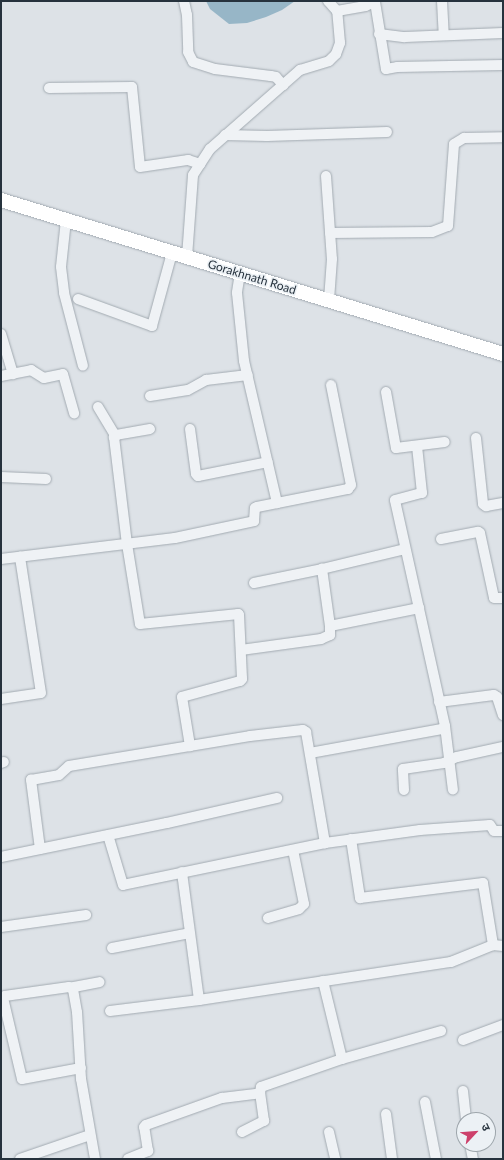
<!DOCTYPE html>
<html>
<head>
<meta charset="utf-8">
<style>
  body { margin:0 }
  #map { position:relative; width:504px; height:1160px; overflow:hidden; background:#dde2e7; font-family:Lato,"Noto Sans Devanagari",sans-serif }
  div>[style] { position:absolute }
  .water>* { inset:0; background:#97b6c7 }
  .roads { filter:drop-shadow(0 0 1px #a2aab1) drop-shadow(0 0 1px #a2aab1) }
  .minor>* { height:10px; margin:-5px; padding:0 5px; transform-origin:5px; border-radius:5px; background:#eff2f5 }
  .secondary>* { height:14px; margin:-7px; padding:0 7px; transform-origin:7px; border-radius:7px; background:#fff }
  span { translate:-50% -50%; white-space:nowrap; text-align:center; line-height:1.15; -webkit-text-stroke:3px #ecf1f5; paint-order:stroke }
  .street-label { font-size:12px; color:#26323d }
  .frame { position:absolute; inset:0; border:2px solid #26323d; pointer-events:none }
  .north { position:absolute; left:456px; top:1112px; width:40px; height:40px; box-sizing:border-box; background:#ecf1f5; border:1px solid #9da5ab; border-radius:50%; rotate:64deg; font-size:11px; font-weight:700; line-height:16px; text-align:center; color:#26323d }
  .north::after { content:''; display:block; margin:auto; width:14px; height:18px; background:#cd406b; clip-path:polygon(50% 0,100% 100%,50% 72%,0 100%) }
</style>
</head>
<body>
<div id="map">
  <div class="water">
    <div style="clip-path:polygon(206px 1px,295px 1px,282px 10px,266px 17px,247px 23px,229px 24px,210px 9px)"></div>
  </div>
  <div class="roads">
    <div class="minor">
      <div style="left:184px;top:1px;width:14px;rotate:78deg"></div>
      <div style="left:187px;top:15px;width:37px;rotate:88deg"></div>
      <div style="left:188px;top:52px;width:11px;rotate:63deg"></div>
      <div style="left:193px;top:62px;width:23px;rotate:18deg"></div>
      <div style="left:215px;top:69px;width:56px;rotate:7.1deg"></div>
      <div style="left:271px;top:76px;width:5px;rotate:11deg"></div>
      <div style="left:276px;top:77px;width:11px;rotate:49deg"></div>
      <div style="left:328px;top:1px;width:13px;rotate:48deg"></div>
      <div style="left:442px;top:1px;width:34px;rotate:87deg"></div>
      <div style="left:375px;top:2px;width:68px;rotate:80.7deg"></div>
      <div style="left:386px;top:69px;width:11px;rotate:-10deg"></div>
      <div style="left:397px;top:67px;width:106px;rotate:-1.1deg"></div>
      <div style="left:379px;top:34px;width:26px;rotate:7deg"></div>
      <div style="left:405px;top:37px;width:98px;rotate:-2.3deg"></div>
      <div style="left:49px;top:88px;width:83px;rotate:-0.7deg"></div>
      <div style="left:132px;top:87px;width:80px;rotate:84.3deg"></div>
      <div style="left:140px;top:167px;width:49px;rotate:-8.3deg"></div>
      <div style="left:188px;top:160px;width:13px;rotate:18deg"></div>
      <div style="left:225px;top:135px;width:42px;rotate:1.4deg"></div>
      <div style="left:267px;top:136px;width:120px;rotate:-1.9deg"></div>
      <div style="left:326px;top:176px;width:83px;rotate:85.9deg"></div>
      <div style="left:332px;top:259px;width:41px;rotate:94.2deg"></div>
      <div style="left:66px;top:220px;width:47px;rotate:96.1deg"></div>
      <div style="left:61px;top:267px;width:26px;rotate:83deg"></div>
      <div style="left:64px;top:293px;width:75px;rotate:75.4deg"></div>
      <div style="left:330px;top:233px;width:102px;rotate:-0.6deg"></div>
      <div style="left:432px;top:232px;width:17px;rotate:-21deg"></div>
      <div style="left:448px;top:226px;width:82px;rotate:-85.8deg"></div>
      <div style="left:454px;top:144px;width:12px;rotate:-31deg"></div>
      <div style="left:464px;top:138px;width:39px;rotate:-1deg"></div>
      <div style="left:187px;top:257px;width:82px;rotate:-85.8deg"></div>
      <div style="left:193px;top:175px;width:31px;rotate:-57deg"></div>
      <div style="left:210px;top:149px;width:120px;rotate:-41.3deg"></div>
      <div style="left:300px;top:70px;width:30px;rotate:-17deg"></div>
      <div style="left:329px;top:61px;width:10px;rotate:-45deg"></div>
      <div style="left:336px;top:54px;width:12px;rotate:-70deg"></div>
      <div style="left:340px;top:43px;width:32px;rotate:-95deg"></div>
      <div style="left:337px;top:11px;width:29px;rotate:-10deg"></div>
      <div style="left:366px;top:6px;width:10px;rotate:-29deg"></div>
      <div style="left:240px;top:273px;width:20px;rotate:99deg"></div>
      <div style="left:237px;top:293px;width:68px;rotate:84.1deg"></div>
      <div style="left:244px;top:361px;width:146px;rotate:76.9deg"></div>
      <div style="left:78px;top:299px;width:79px;rotate:20deg"></div>
      <div style="left:152px;top:326px;width:76px;rotate:-74.7deg"></div>
      <div style="left:1px;top:334px;width:42px;rotate:73.3deg"></div>
      <div style="left:1px;top:376px;width:31px;rotate:-11deg"></div>
      <div style="left:31px;top:370px;width:15px;rotate:32deg"></div>
      <div style="left:44px;top:378px;width:19px;rotate:-12deg"></div>
      <div style="left:63px;top:374px;width:41px;rotate:74.2deg"></div>
      <div style="left:386px;top:392px;width:57px;rotate:79.9deg"></div>
      <div style="left:396px;top:448px;width:49px;rotate:-7deg"></div>
      <div style="left:150px;top:396px;width:38px;rotate:-9deg"></div>
      <div style="left:188px;top:390px;width:21px;rotate:-29deg"></div>
      <div style="left:206px;top:380px;width:42px;rotate:-6.8deg"></div>
      <div style="left:98px;top:407px;width:33px;rotate:59deg"></div>
      <div style="left:150px;top:429px;width:34px;rotate:170deg"></div>
      <div style="left:117px;top:435px;width:4px;rotate:146deg"></div>
      <div style="left:114px;top:437px;width:108px;rotate:83.1deg"></div>
      <div style="left:127px;top:544px;width:81px;rotate:80.8deg"></div>
      <div style="left:140px;top:624px;width:99px;rotate:-5.8deg"></div>
      <div style="left:238px;top:614px;width:1px;rotate:45deg"></div>
      <div style="left:239px;top:615px;width:64px;rotate:87.3deg"></div>
      <div style="left:242px;top:679px;width:3px;rotate:135deg"></div>
      <div style="left:240px;top:681px;width:60px;rotate:164.6deg"></div>
      <div style="left:182px;top:697px;width:50px;rotate:80.7deg"></div>
      <div style="left:190px;top:429px;width:45px;rotate:82.4deg"></div>
      <div style="left:196px;top:474px;width:3px;rotate:45deg"></div>
      <div style="left:198px;top:476px;width:71px;rotate:-11.3deg"></div>
      <div style="left:476px;top:438px;width:66px;rotate:83.9deg"></div>
      <div style="left:483px;top:504px;width:4px;rotate:34deg"></div>
      <div style="left:486px;top:506px;width:17px;rotate:-10deg"></div>
      <div style="left:1px;top:477px;width:45px;rotate:2.5deg"></div>
      <div style="left:441px;top:539px;width:38px;rotate:-11deg"></div>
      <div style="left:478px;top:532px;width:2px;rotate:27deg"></div>
      <div style="left:480px;top:533px;width:66px;rotate:77.8deg"></div>
      <div style="left:494px;top:598px;width:9px"></div>
      <div style="left:1px;top:559px;width:175px;rotate:-6.9deg"></div>
      <div style="left:175px;top:538px;width:81px;rotate:-12.1deg"></div>
      <div style="left:254px;top:521px;width:13px;rotate:-86deg"></div>
      <div style="left:255px;top:508px;width:2px;rotate:-27deg"></div>
      <div style="left:257px;top:507px;width:93px;rotate:-11.2deg"></div>
      <div style="left:348px;top:489px;width:5px;rotate:-53deg"></div>
      <div style="left:351px;top:485px;width:102px;rotate:-101.3deg"></div>
      <div style="left:254px;top:583px;width:69px;rotate:-11.6deg"></div>
      <div style="left:322px;top:569px;width:85px;rotate:-13.5deg"></div>
      <div style="left:330px;top:626px;width:91px;rotate:-11.4deg"></div>
      <div style="left:241px;top:650px;width:81px;rotate:-7.8deg"></div>
      <div style="left:321px;top:639px;width:10px;rotate:-24deg"></div>
      <div style="left:330px;top:635px;width:9px;rotate:-90deg"></div>
      <div style="left:330px;top:626px;width:58px;rotate:-98deg"></div>
      <div style="left:1px;top:699px;width:40px;rotate:-8.5deg"></div>
      <div style="left:41px;top:693px;width:138px;rotate:-98.8deg"></div>
      <div style="left:439px;top:702px;width:55px;rotate:-7.3deg"></div>
      <div style="left:494px;top:695px;width:4px;rotate:34deg"></div>
      <div style="left:497px;top:697px;width:19px;rotate:72deg"></div>
      <div style="left:445px;top:726px;width:64px;rotate:82.9deg"></div>
      <div style="left:310px;top:753px;width:134px;rotate:-10.3deg"></div>
      <div style="left:442px;top:729px;width:4px;rotate:-45deg"></div>
      <div style="left:445px;top:726px;width:231px;rotate:-102.5deg"></div>
      <div style="left:395px;top:500px;width:28px;rotate:-15deg"></div>
      <div style="left:422px;top:493px;width:47px;rotate:-96.1deg"></div>
      <div style="left:1px;top:763px;width:3px;rotate:-18deg"></div>
      <div style="left:404px;top:790px;width:21px;rotate:-93deg"></div>
      <div style="left:403px;top:769px;width:41px;rotate:-8.3deg"></div>
      <div style="left:444px;top:763px;width:14px;rotate:-25deg"></div>
      <div style="left:457px;top:757px;width:47px;rotate:-12.3deg"></div>
      <div style="left:351px;top:839px;width:60px;rotate:81.3deg"></div>
      <div style="left:360px;top:898px;width:124px;rotate:-7deg"></div>
      <div style="left:483px;top:883px;width:63px;rotate:80.8deg"></div>
      <div style="left:325px;top:843px;width:96px;rotate:-7.8deg"></div>
      <div style="left:420px;top:830px;width:70px;rotate:-4.1deg"></div>
      <div style="left:490px;top:825px;width:7px;rotate:56deg"></div>
      <div style="left:494px;top:831px;width:9px"></div>
      <div style="left:40px;top:849px;width:70px;rotate:-97.4deg"></div>
      <div style="left:31px;top:780px;width:28px;rotate:-10deg"></div>
      <div style="left:59px;top:775px;width:13px;rotate:-42deg"></div>
      <div style="left:69px;top:766px;width:183px;rotate:-9.4deg"></div>
      <div style="left:250px;top:736px;width:53px;rotate:-6.5deg"></div>
      <div style="left:303px;top:730px;width:4px;rotate:34deg"></div>
      <div style="left:306px;top:732px;width:113px;rotate:80.3deg"></div>
      <div style="left:325px;top:843px;width:206px;rotate:168.3deg"></div>
      <div style="left:123px;top:885px;width:52px;rotate:-106.7deg"></div>
      <div style="left:1px;top:857px;width:169px;rotate:-11.6deg"></div>
      <div style="left:167px;top:823px;width:113px;rotate:-12.8deg"></div>
      <div style="left:268px;top:918px;width:32px;rotate:-16deg"></div>
      <div style="left:299px;top:909px;width:7px;rotate:-45deg"></div>
      <div style="left:304px;top:904px;width:55px;rotate:-101.5deg"></div>
      <div style="left:1px;top:927px;width:86px;rotate:-8deg"></div>
      <div style="left:112px;top:948px;width:79px;rotate:-10.9deg"></div>
      <div style="left:323px;top:981px;width:80px;rotate:76.3deg"></div>
      <div style="left:73px;top:988px;width:4px;rotate:-166deg"></div>
      <div style="left:69px;top:987px;width:65px;rotate:172deg"></div>
      <div style="left:5px;top:996px;width:3px;rotate:135deg"></div>
      <div style="left:3px;top:998px;width:83px;rotate:76.8deg"></div>
      <div style="left:22px;top:1079px;width:60px;rotate:-10.6deg"></div>
      <div style="left:199px;top:1000px;width:255px;rotate:-8.6deg"></div>
      <div style="left:451px;top:962px;width:45px;rotate:-22deg"></div>
      <div style="left:493px;top:945px;width:10px;rotate:6deg"></div>
      <div style="left:110px;top:1011px;width:90px;rotate:-7deg"></div>
      <div style="left:199px;top:1000px;width:129px;rotate:-97.6deg"></div>
      <div style="left:463px;top:1040px;width:43px;rotate:-20.6deg"></div>
      <div style="left:463px;top:1091px;width:29px;rotate:84deg"></div>
      <div style="left:425px;top:1102px;width:58px;rotate:79.1deg"></div>
      <div style="left:386px;top:1114px;width:45px;rotate:82.4deg"></div>
      <div style="left:242px;top:1132px;width:25px;rotate:-27deg"></div>
      <div style="left:264px;top:1121px;width:28px;rotate:-98deg"></div>
      <div style="left:260px;top:1093px;width:6px;rotate:-81deg"></div>
      <div style="left:261px;top:1087px;width:86px;rotate:-19.1deg"></div>
      <div style="left:342px;top:1059px;width:103px;rotate:-15.8deg"></div>
      <div style="left:329px;top:1132px;width:28px;rotate:77deg"></div>
      <div style="left:470px;top:1144px;width:15px;rotate:79deg"></div>
      <div style="left:20px;top:1159px;width:74px;rotate:-18.9deg"></div>
      <div style="left:95px;top:1159px;width:81px;rotate:-99.9deg"></div>
      <div style="left:81px;top:1079px;width:67px;rotate:-93.4deg"></div>
      <div style="left:77px;top:1012px;width:22px;rotate:-100deg"></div>
      <div style="left:73px;top:990px;width:3px;rotate:-72deg"></div>
      <div style="left:74px;top:987px;width:26px;rotate:-11deg"></div>
      <div style="left:128px;top:1159px;width:22px;rotate:-22deg"></div>
      <div style="left:148px;top:1151px;width:24px;rotate:-99deg"></div>
      <div style="left:144px;top:1127px;width:3px;rotate:-45deg"></div>
      <div style="left:146px;top:1125px;width:81px;rotate:-19.6deg"></div>
      <div style="left:222px;top:1098px;width:38px;rotate:-7deg"></div>
    </div>
    <div class="secondary">
      <div style="left:1px;top:200px;width:525px;rotate:17.05deg"></div>
    </div>
  </div>
  <div class="street-label">
    <span style="left:252px;top:277px;rotate:17deg">Gorakhnath Road</span>
  </div>
  <div class="frame"></div>
  <div class="north">उ</div>
</div>
</body>
</html>
